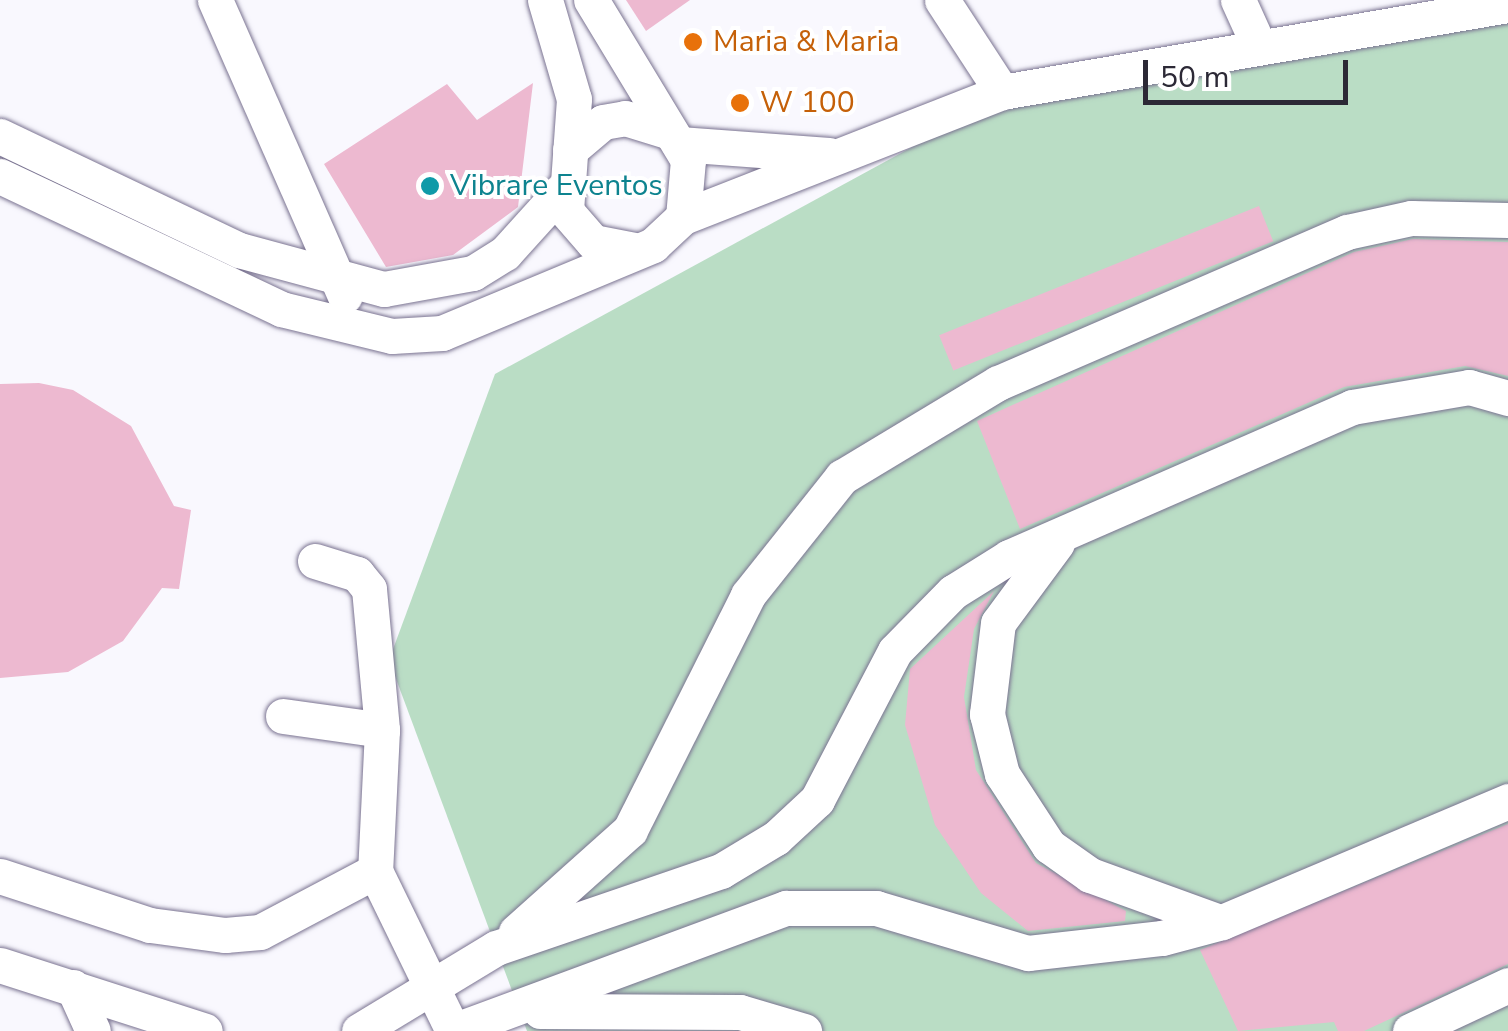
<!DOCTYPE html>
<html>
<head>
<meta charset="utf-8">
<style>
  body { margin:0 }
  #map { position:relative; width:1508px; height:1031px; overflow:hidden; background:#f9f8fe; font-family:"Nunito Sans",sans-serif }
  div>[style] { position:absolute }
  .green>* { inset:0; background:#baddc5 }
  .building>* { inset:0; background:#edb9d0; transform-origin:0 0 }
  .roads { filter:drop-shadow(0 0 2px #7a7391) drop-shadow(0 0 2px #7a7391) }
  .minor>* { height:35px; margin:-17.5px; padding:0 17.5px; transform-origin:17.5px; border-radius:17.5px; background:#fff }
  .dots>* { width:28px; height:28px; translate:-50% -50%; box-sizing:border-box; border:5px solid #fff; border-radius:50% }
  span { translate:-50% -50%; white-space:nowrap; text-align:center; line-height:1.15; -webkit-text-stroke:8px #fff; paint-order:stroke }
  .food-label { font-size:30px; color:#c56008 }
  .left { translate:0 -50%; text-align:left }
  .culture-label { font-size:30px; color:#0d838f }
  .scale { position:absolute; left:1143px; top:60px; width:205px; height:45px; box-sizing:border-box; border:5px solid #2c2936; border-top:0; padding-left:12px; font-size:30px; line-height:35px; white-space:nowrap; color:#2c2936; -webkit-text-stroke:8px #fff; paint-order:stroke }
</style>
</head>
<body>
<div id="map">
  <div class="green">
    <div style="clip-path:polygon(1508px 22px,1508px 1031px,527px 1031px,389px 660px,495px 374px,982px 109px)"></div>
  </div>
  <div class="building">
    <div style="clip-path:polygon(626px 0,690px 0,646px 31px)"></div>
    <div style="clip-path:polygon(533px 83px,518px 207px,453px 255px,386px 267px,324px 164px,447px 84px,477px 120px)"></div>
    <div style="left:1259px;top:206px;width:38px;height:345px;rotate:68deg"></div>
    <div style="clip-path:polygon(1413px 239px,1508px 242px,1508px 376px,1465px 366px,1344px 387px,1020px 529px,977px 421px,1354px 252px)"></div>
    <div style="clip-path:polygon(39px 383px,73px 390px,131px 426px,174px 506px,191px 510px,179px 589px,162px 588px,123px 641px,68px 672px,0 678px,0 384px)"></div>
    <div style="clip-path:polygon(994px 591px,974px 629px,964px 697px,976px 770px,1036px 863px,1126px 911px,1125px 921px,1028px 931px,981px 893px,935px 825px,905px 725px,910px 669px)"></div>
    <div style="clip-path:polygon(1508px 824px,1508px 964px,1364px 1031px,1338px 1031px,1334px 1022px,1238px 1031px,1200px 950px)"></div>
  </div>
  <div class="roads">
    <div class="minor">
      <div style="left:215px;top:0;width:323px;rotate:66.3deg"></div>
      <div style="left:545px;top:0;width:103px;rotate:73.7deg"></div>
      <div style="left:574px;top:99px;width:112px;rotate:94.1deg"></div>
      <div style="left:566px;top:211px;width:41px;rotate:48.9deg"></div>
      <div style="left:593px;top:242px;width:42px;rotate:11deg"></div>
      <div style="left:942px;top:0;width:110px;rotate:56.9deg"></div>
      <div style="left:1238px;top:0;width:48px;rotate:65.6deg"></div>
      <div style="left:0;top:136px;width:265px;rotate:25.5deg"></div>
      <div style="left:239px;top:250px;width:150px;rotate:15.1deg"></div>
      <div style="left:384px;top:289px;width:90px;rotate:-10.2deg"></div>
      <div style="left:473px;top:273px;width:38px;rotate:-32deg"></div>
      <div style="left:505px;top:253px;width:84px;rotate:-47.9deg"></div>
      <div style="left:679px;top:144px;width:150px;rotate:4.2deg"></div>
      <div style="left:570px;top:150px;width:43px;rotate:-40.3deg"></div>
      <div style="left:603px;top:122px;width:22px;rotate:-10deg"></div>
      <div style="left:625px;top:118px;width:44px;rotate:17.2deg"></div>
      <div style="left:0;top:176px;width:311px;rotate:25.3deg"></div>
      <div style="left:281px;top:309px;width:114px;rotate:13.7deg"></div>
      <div style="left:392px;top:336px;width:50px;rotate:-3.4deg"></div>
      <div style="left:442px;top:333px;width:229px;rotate:-22.6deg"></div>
      <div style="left:653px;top:245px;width:41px;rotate:-43deg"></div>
      <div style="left:683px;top:217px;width:57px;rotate:-85deg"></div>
      <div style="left:688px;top:160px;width:187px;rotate:-121.2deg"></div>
      <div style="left:683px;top:217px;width:343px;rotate:-21.4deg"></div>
      <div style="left:1002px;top:92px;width:513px;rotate:-9.76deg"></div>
      <div style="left:1057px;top:543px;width:99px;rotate:126.4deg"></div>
      <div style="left:998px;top:623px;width:92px;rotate:96.9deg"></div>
      <div style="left:987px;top:714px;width:62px;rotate:76deg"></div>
      <div style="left:1002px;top:774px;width:86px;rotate:56.9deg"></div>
      <div style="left:1049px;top:846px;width:50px;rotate:35.3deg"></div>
      <div style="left:1090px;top:875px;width:132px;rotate:19.9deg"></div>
      <div style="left:315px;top:561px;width:44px;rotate:17.2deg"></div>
      <div style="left:357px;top:574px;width:19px;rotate:51deg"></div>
      <div style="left:369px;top:589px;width:142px;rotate:84.7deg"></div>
      <div style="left:382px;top:730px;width:141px;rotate:92.8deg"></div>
      <div style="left:283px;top:716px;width:100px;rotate:8deg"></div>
      <div style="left:0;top:876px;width:158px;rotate:18.1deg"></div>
      <div style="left:150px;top:925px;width:76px;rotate:7.6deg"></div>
      <div style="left:225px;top:935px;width:35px;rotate:-5deg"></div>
      <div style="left:260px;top:932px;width:130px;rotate:-27.9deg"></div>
      <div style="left:375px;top:871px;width:178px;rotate:64deg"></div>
      <div style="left:516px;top:932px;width:153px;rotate:-41.8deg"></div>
      <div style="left:630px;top:830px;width:263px;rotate:-63.3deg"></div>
      <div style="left:748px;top:595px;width:151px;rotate:-51.5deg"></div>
      <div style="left:842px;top:477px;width:182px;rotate:-31.1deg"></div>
      <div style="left:998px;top:383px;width:380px;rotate:-23.4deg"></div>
      <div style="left:1347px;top:232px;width:66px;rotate:-12.3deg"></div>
      <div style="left:1411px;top:218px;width:97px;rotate:1.2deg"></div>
      <div style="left:0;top:965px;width:215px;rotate:17.8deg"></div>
      <div style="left:73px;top:987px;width:48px;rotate:65.6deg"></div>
      <div style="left:540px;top:1011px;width:200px;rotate:0.3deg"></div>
      <div style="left:740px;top:1012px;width:67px;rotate:16.5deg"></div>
      <div style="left:359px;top:1031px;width:160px;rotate:-31.2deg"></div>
      <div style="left:496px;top:948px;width:238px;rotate:-18.9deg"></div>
      <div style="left:721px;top:871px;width:64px;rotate:-31deg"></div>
      <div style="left:776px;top:838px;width:56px;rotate:-42.8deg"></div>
      <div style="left:817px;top:800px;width:168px;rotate:-62.4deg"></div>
      <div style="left:895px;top:651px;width:83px;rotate:-45.5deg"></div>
      <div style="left:953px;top:592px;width:66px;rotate:-32deg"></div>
      <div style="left:1009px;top:557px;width:374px;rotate:-23.6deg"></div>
      <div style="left:1352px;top:407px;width:119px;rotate:-9.7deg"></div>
      <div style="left:1469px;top:387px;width:41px;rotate:15.8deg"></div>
      <div style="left:453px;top:1031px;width:355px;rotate:-20.3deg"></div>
      <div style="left:786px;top:908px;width:90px"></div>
      <div style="left:876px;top:908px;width:159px;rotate:16.5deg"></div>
      <div style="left:1028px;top:953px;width:135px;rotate:-6.4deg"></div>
      <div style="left:1162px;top:938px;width:62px;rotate:-14.9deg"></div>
      <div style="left:1222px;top:922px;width:311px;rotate:-22.9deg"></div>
      <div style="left:1410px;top:1031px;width:108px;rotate:-25.1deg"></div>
    </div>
  </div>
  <div class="dots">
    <div style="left:693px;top:42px;background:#e8710a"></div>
    <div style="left:740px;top:103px;background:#e8710a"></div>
    <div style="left:430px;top:186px;background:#0f9aa8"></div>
  </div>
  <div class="food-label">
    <span class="left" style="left:713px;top:42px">Maria &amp; Maria</span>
    <span class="left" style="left:760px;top:103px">W 100</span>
  </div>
  <div class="culture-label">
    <span class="left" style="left:450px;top:186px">Vibrare Eventos</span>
  </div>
  <div class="scale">50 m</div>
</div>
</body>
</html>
